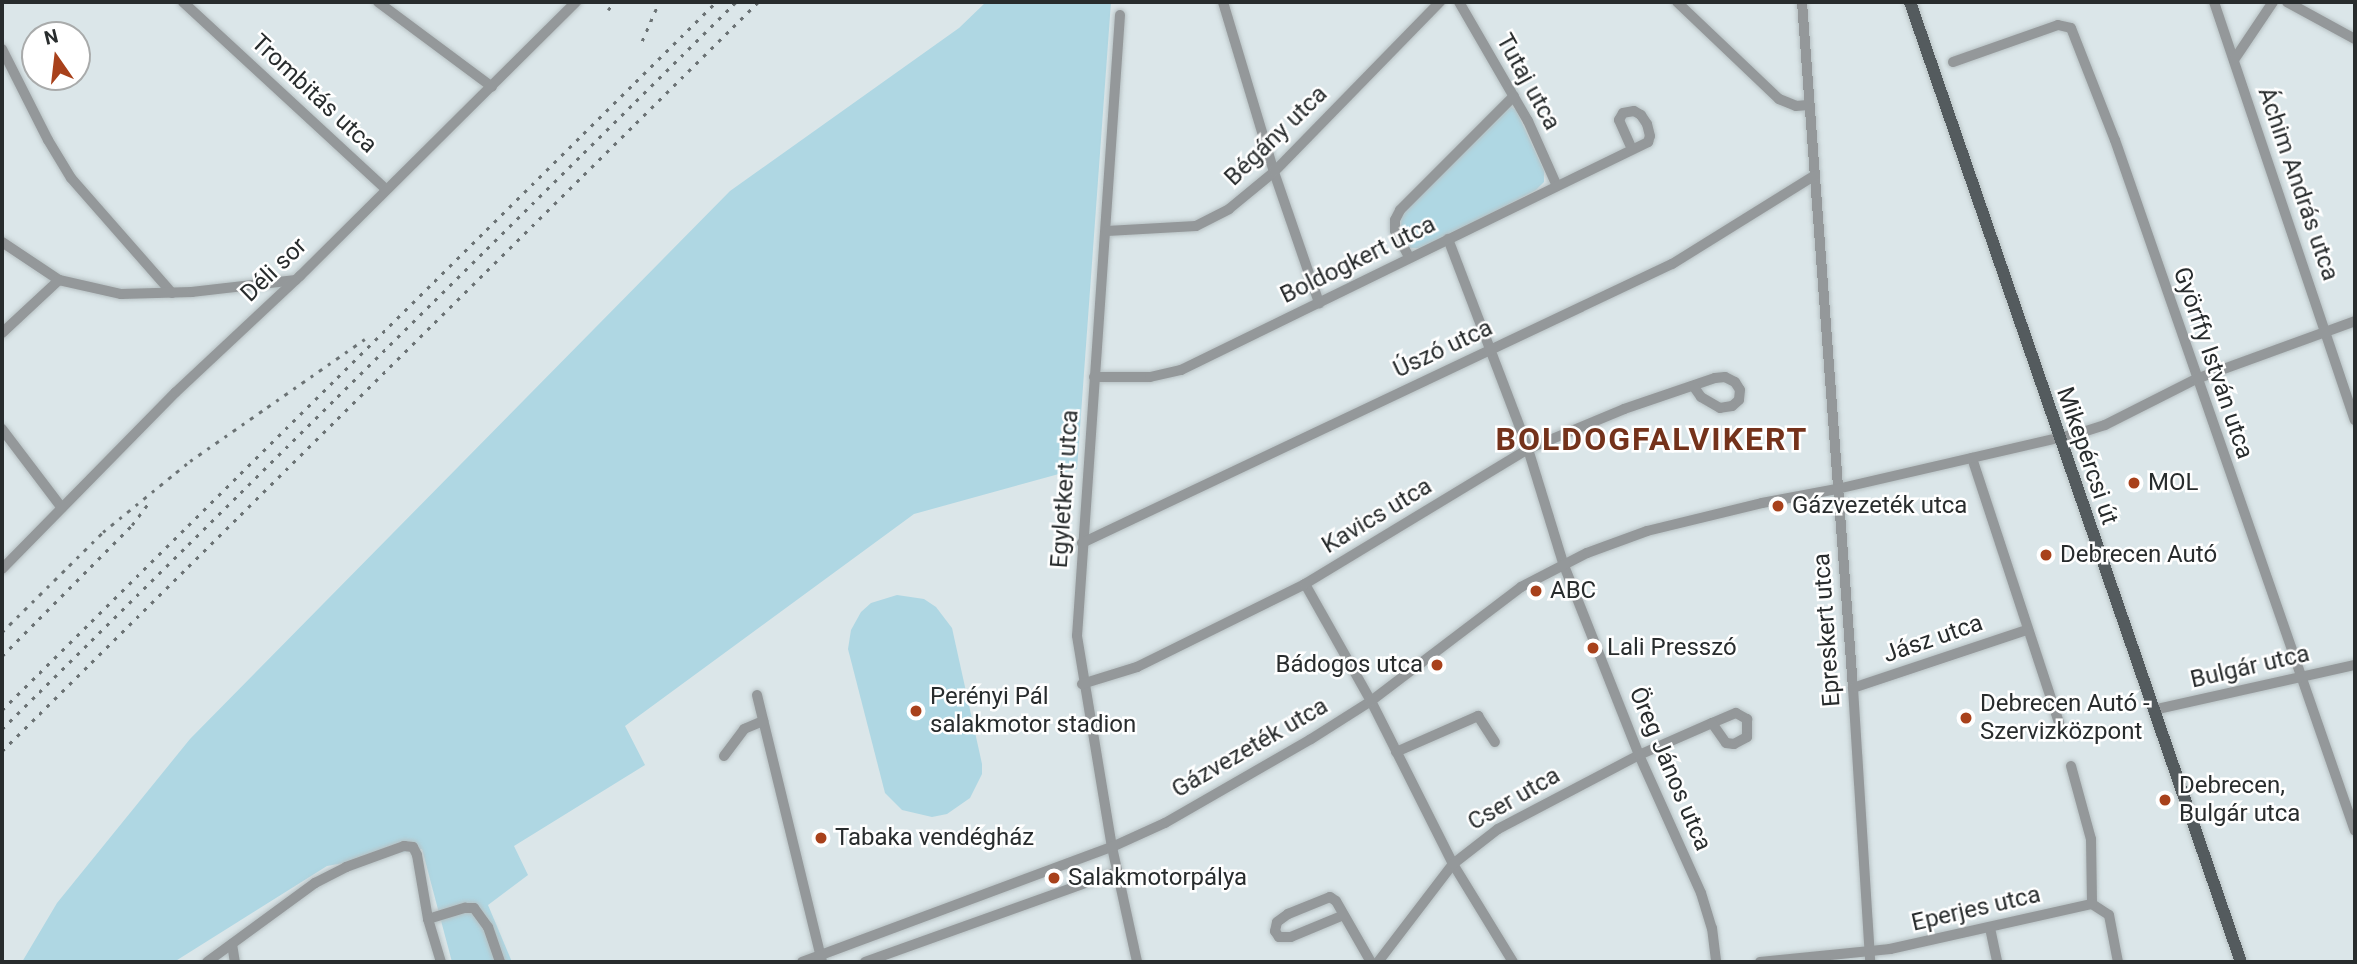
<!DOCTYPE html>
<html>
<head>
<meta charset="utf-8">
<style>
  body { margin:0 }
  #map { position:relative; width:2357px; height:964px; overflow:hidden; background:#dbe6e9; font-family:Roboto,sans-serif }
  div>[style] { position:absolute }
  .green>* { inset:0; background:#afd7e3 }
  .roads { filter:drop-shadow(0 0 2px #b7c1c3) drop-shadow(0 0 2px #b7c1c3) }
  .minor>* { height:10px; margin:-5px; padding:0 5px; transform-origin:5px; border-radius:5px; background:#94989a }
  .major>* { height:12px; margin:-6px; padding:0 6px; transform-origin:6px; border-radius:6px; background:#545b5e }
  .rail>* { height:2.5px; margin-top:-1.25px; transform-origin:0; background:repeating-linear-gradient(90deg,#6b7274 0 3.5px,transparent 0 10.5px) }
  .dots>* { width:19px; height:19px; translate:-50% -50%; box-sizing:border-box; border:4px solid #fff; border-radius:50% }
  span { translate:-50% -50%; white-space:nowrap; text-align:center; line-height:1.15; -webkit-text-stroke:5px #fff; paint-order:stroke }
  .street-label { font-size:24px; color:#282c2d }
  .poi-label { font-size:24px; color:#282c2d }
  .left { translate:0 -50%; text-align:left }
  .right { translate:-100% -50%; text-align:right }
  .district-label { font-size:32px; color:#74321b; font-weight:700; letter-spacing:2px }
  .frame { position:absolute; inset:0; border:4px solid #282c2d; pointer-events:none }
  .north { position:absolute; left:21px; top:21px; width:70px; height:70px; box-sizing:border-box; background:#fff; border:2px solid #a9abab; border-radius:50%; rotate:346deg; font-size:19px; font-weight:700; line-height:28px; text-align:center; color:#282c2d }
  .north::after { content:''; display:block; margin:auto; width:24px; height:32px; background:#a8411b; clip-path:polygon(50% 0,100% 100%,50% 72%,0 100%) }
</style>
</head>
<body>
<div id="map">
  <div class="green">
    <div style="clip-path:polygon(986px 2px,1111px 2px,1077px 469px,914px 514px,625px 726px,645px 765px,514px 846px,528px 875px,488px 905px,512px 962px,452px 962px,422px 849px,327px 866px,174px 962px,22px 962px,57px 903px,190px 739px,730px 191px,959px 28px)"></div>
    <div style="clip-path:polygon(1508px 105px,1516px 110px,1544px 171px,1544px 182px,1536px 190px,1424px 248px,1408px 248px,1400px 238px,1402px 213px)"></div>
    <div style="clip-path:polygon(897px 595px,924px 599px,936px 607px,952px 628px,982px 764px,982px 774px,970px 798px,947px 814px,932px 817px,902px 810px,885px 793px,848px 649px,851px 630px,861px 612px,871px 603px)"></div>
  </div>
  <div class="roads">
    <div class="minor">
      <div style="left:183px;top:2px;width:276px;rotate:42.7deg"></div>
      <div style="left:378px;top:2px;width:142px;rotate:36.7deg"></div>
      <div style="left:1223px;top:2px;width:177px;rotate:73.3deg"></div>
      <div style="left:1274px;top:172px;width:139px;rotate:71deg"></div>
      <div style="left:1459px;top:2px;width:138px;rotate:59.9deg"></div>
      <div style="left:1528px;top:121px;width:69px;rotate:66deg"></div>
      <div style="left:1677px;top:2px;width:141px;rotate:43.6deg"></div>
      <div style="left:1779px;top:99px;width:18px;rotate:22deg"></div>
      <div style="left:1796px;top:106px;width:12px;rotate:-5deg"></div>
      <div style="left:1802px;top:2px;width:688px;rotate:85.75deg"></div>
      <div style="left:1853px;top:688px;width:275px;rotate:86.4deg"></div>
      <div style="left:2214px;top:2px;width:441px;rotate:71.4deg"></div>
      <div style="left:2287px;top:2px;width:77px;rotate:28.6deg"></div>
      <div style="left:1120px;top:15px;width:622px;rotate:93.96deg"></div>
      <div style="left:1077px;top:636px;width:214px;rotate:80.6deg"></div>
      <div style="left:1112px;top:847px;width:118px;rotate:77.7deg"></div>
      <div style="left:2px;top:49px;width:102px;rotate:63.2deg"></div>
      <div style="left:48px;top:140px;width:44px;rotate:58.8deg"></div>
      <div style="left:71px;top:178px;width:153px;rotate:48.7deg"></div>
      <div style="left:2234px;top:60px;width:70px;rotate:-56.1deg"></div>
      <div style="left:1953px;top:62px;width:111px;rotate:-19.4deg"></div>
      <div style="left:2058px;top:25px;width:13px;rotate:13deg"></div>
      <div style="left:2071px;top:28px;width:120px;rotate:68.6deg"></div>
      <div style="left:2115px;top:140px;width:731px;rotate:70.85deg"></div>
      <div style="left:1107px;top:231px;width:89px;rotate:-3.2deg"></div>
      <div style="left:1196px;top:226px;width:37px;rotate:-27deg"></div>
      <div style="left:1229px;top:209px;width:58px;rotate:-39.4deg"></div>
      <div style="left:1274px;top:172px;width:238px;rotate:-45.7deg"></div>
      <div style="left:1448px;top:239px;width:225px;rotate:69.1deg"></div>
      <div style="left:1528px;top:449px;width:119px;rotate:72.9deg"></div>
      <div style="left:1563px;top:563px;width:206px;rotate:68.4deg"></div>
      <div style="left:1639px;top:755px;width:151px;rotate:65.8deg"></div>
      <div style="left:1701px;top:893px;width:37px;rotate:73deg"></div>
      <div style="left:1712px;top:928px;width:34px;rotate:83deg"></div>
      <div style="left:2px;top:242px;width:69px;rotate:33.7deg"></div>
      <div style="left:59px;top:280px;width:64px;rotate:12.7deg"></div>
      <div style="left:121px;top:294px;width:71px;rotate:-1.6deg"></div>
      <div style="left:192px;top:292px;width:104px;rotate:-6.6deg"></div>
      <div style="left:1409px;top:257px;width:30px;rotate:-118deg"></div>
      <div style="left:1395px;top:231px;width:11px;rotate:-90deg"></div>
      <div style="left:1395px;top:220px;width:11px;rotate:-63deg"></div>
      <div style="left:1400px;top:210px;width:161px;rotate:-45deg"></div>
      <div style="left:2px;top:333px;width:78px;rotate:-42.9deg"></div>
      <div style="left:1094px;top:377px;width:56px"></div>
      <div style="left:1150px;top:377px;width:32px;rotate:-13deg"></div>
      <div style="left:1181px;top:370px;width:520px;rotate:-26.02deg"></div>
      <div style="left:1648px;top:142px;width:6px;rotate:-72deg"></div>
      <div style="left:1650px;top:136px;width:12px;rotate:-104deg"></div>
      <div style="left:1647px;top:124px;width:11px;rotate:-124deg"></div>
      <div style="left:1641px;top:115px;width:8px;rotate:-150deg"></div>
      <div style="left:1634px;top:111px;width:11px;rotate:170deg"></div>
      <div style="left:1623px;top:113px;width:8px;rotate:120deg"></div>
      <div style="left:1619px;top:120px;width:32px;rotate:66deg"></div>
      <div style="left:2px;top:429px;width:99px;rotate:52.8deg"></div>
      <div style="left:1972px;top:458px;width:288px;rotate:71.8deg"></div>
      <div style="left:1082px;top:543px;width:653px;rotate:-25.31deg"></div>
      <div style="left:1672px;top:264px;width:167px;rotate:-31.8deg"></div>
      <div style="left:2px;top:569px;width:248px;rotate:-45.5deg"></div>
      <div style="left:176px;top:392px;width:170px;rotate:-43.1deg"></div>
      <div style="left:300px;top:276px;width:389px;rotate:-44.8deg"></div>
      <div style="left:1305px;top:584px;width:134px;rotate:60.6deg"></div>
      <div style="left:1371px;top:701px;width:182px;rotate:63.3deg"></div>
      <div style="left:1453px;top:864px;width:115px;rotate:58.5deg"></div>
      <div style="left:1082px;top:684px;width:58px;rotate:-17.2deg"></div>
      <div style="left:1137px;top:667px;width:187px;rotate:-26.3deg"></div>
      <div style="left:1305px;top:584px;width:261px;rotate:-31.2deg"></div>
      <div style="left:1528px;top:449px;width:104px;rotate:-22.6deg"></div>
      <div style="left:1624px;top:409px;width:96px;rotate:-18.8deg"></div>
      <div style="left:1715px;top:378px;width:10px;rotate:-6deg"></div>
      <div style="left:1725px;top:377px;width:11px;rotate:27deg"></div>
      <div style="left:1735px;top:382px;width:9px;rotate:58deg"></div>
      <div style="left:1740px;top:390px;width:10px;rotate:96deg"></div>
      <div style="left:1739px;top:400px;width:9px;rotate:139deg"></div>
      <div style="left:1732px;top:406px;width:12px;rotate:171deg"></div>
      <div style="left:1720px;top:408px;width:22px;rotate:-150deg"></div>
      <div style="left:1701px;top:397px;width:12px;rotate:-125deg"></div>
      <div style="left:1853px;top:688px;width:182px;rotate:-18.5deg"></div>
      <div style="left:757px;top:695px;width:275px;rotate:76.3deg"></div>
      <div style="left:2153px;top:710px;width:207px;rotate:-12.6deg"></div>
      <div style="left:1396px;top:752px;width:90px;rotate:-23.7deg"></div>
      <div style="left:1478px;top:716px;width:31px;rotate:57deg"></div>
      <div style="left:724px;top:756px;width:34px;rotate:-53deg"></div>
      <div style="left:744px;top:729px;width:21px;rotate:-23deg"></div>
      <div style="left:2071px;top:766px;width:76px;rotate:74.7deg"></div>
      <div style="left:2091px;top:839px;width:65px;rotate:89.1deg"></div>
      <div style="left:2092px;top:904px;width:20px;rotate:33deg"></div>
      <div style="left:2109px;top:915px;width:48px;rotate:79.2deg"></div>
      <div style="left:1339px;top:917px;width:52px;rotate:157.4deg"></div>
      <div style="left:1291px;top:937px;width:12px;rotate:180deg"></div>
      <div style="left:1279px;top:937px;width:7px;rotate:-124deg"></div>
      <div style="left:1275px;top:931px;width:9px;rotate:-77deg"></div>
      <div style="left:1277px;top:922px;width:14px;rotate:-36deg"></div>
      <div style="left:1288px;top:914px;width:45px;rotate:-22deg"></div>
      <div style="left:1330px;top:897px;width:7px;rotate:34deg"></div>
      <div style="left:1336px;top:901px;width:70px;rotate:60.2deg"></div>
      <div style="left:428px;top:919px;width:39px;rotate:-17deg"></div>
      <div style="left:465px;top:908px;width:9px"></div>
      <div style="left:474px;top:908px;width:24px;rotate:54deg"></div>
      <div style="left:488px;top:927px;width:37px;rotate:71deg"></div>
      <div style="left:1990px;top:928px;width:35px;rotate:78deg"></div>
      <div style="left:232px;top:944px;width:18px;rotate:81deg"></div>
      <div style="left:207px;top:962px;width:134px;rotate:-36.2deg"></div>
      <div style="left:315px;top:883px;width:35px;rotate:-27deg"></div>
      <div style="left:346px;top:867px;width:62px;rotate:-19.9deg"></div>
      <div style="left:404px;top:846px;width:9px;rotate:6deg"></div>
      <div style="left:413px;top:847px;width:9px;rotate:63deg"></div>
      <div style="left:417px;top:855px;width:65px;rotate:80.2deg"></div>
      <div style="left:428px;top:919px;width:45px;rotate:73.2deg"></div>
      <div style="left:802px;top:962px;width:331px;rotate:-20.4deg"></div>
      <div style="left:1112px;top:847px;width:58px;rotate:-24.4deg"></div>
      <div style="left:1165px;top:823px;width:168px;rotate:-29.9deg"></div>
      <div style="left:1311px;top:739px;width:71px;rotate:-32.3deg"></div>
      <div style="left:1371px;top:701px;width:188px;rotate:-37.2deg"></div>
      <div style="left:1521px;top:587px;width:74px;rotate:-27.3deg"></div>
      <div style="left:1587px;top:553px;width:64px;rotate:-20.1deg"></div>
      <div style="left:1647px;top:531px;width:118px;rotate:-13.7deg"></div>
      <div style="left:1762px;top:503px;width:76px;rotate:-10.6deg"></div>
      <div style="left:1837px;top:489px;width:253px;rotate:-13deg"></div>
      <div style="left:2083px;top:432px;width:23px;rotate:-18deg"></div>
      <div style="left:2105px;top:425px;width:102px;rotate:-26.8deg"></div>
      <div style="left:2196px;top:379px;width:169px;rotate:-20deg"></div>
      <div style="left:865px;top:962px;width:268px;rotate:-19.7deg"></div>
      <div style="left:1378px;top:962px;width:123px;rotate:-52.6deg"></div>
      <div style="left:1453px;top:864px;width:57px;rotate:-37.9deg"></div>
      <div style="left:1498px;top:829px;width:159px;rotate:-27.7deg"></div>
      <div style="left:1639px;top:755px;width:80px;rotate:-23.7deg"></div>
      <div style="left:1712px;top:723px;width:26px;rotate:-23deg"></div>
      <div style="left:1736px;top:713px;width:13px;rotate:29deg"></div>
      <div style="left:1747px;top:719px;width:18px;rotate:90deg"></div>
      <div style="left:1747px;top:737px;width:15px;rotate:152deg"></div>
      <div style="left:1734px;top:744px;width:8px;rotate:-173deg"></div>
      <div style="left:1726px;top:743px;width:24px;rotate:-125deg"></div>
      <div style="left:1760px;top:962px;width:131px;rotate:-5.7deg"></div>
      <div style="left:1890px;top:949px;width:207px;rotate:-12.6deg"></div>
    </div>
    <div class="major">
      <div style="left:1910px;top:2px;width:1015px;rotate:70.98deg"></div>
    </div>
  </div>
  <div class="rail">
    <div style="left:608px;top:10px;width:10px;rotate:-53deg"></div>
    <div style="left:642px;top:41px;width:43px;rotate:-66.4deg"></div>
    <div style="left:2px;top:632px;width:142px;rotate:-44.7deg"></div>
    <div style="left:103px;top:532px;width:112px;rotate:-39.2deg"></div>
    <div style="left:190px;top:461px;width:217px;rotate:-34.9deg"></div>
    <div style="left:2px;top:656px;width:185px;rotate:-45.2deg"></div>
    <div style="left:132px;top:525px;width:30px;rotate:-53deg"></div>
    <div style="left:2px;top:710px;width:1006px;rotate:-44.76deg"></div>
    <div style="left:2px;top:729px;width:1033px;rotate:-44.73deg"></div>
    <div style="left:2px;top:751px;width:1064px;rotate:-44.73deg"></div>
  </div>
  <div class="dots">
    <div style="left:2134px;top:483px;background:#a8411b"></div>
    <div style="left:1778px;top:506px;background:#a8411b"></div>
    <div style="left:2046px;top:555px;background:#a8411b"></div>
    <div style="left:1536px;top:591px;background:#a8411b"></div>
    <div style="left:1593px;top:648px;background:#a8411b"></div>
    <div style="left:1437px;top:665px;background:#a8411b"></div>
    <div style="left:916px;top:711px;background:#a8411b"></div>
    <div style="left:1966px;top:718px;background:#a8411b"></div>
    <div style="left:2165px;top:800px;background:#a8411b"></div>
    <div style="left:821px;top:838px;background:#a8411b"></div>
    <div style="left:1054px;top:878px;background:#a8411b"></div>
  </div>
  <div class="street-label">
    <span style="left:1528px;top:82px;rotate:61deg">Tutaj utca</span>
    <span style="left:314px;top:94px;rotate:43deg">Trombitás utca</span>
    <span style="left:1276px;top:136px;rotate:-44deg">Bégány utca</span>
    <span style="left:2298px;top:184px;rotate:71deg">Áchim András utca</span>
    <span style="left:1358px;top:260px;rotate:-26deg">Boldogkert utca</span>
    <span style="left:274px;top:270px;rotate:-44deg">Déli sor</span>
    <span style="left:1443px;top:349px;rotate:-25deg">Úszó utca</span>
    <span style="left:2213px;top:363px;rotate:71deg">Györffy István utca</span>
    <span style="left:2087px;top:456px;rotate:71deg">Mikepércsi út</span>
    <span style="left:1065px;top:489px;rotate:-86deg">Egyletkert utca</span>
    <span style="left:1377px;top:516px;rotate:-31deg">Kavics utca</span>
    <span style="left:1827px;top:630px;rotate:-94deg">Epreskert utca</span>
    <span style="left:1933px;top:639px;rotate:-19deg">Jász utca</span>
    <span style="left:2250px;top:667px;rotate:-13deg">Bulgár utca</span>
    <span style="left:1250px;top:748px;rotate:-30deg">Gázvezeték utca</span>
    <span style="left:1670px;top:769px;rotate:67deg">Öreg János utca</span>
    <span style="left:1514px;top:799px;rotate:-30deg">Cser utca</span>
    <span style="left:1976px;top:909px;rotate:-13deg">Eperjes utca</span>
  </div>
  <div class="poi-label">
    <span class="left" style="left:2148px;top:483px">MOL</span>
    <span class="left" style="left:1792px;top:506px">Gázvezeték utca</span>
    <span class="left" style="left:2060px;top:555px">Debrecen Autó</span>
    <span class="left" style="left:1550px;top:591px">ABC</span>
    <span class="left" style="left:1607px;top:648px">Lali Presszó</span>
    <span class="right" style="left:1423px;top:665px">Bádogos utca</span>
    <span class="left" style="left:930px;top:711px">Perényi Pál<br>salakmotor stadion</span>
    <span class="left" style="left:1980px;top:718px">Debrecen Autó -<br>Szervizközpont</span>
    <span class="left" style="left:2179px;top:800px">Debrecen,<br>Bulgár utca</span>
    <span class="left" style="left:835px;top:838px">Tabaka vendégház</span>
    <span class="left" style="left:1068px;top:878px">Salakmotorpálya</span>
  </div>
  <div class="district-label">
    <span style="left:1652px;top:439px">BOLDOGFALVIKERT</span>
  </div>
  <div class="frame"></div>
  <div class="north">N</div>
</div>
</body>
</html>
